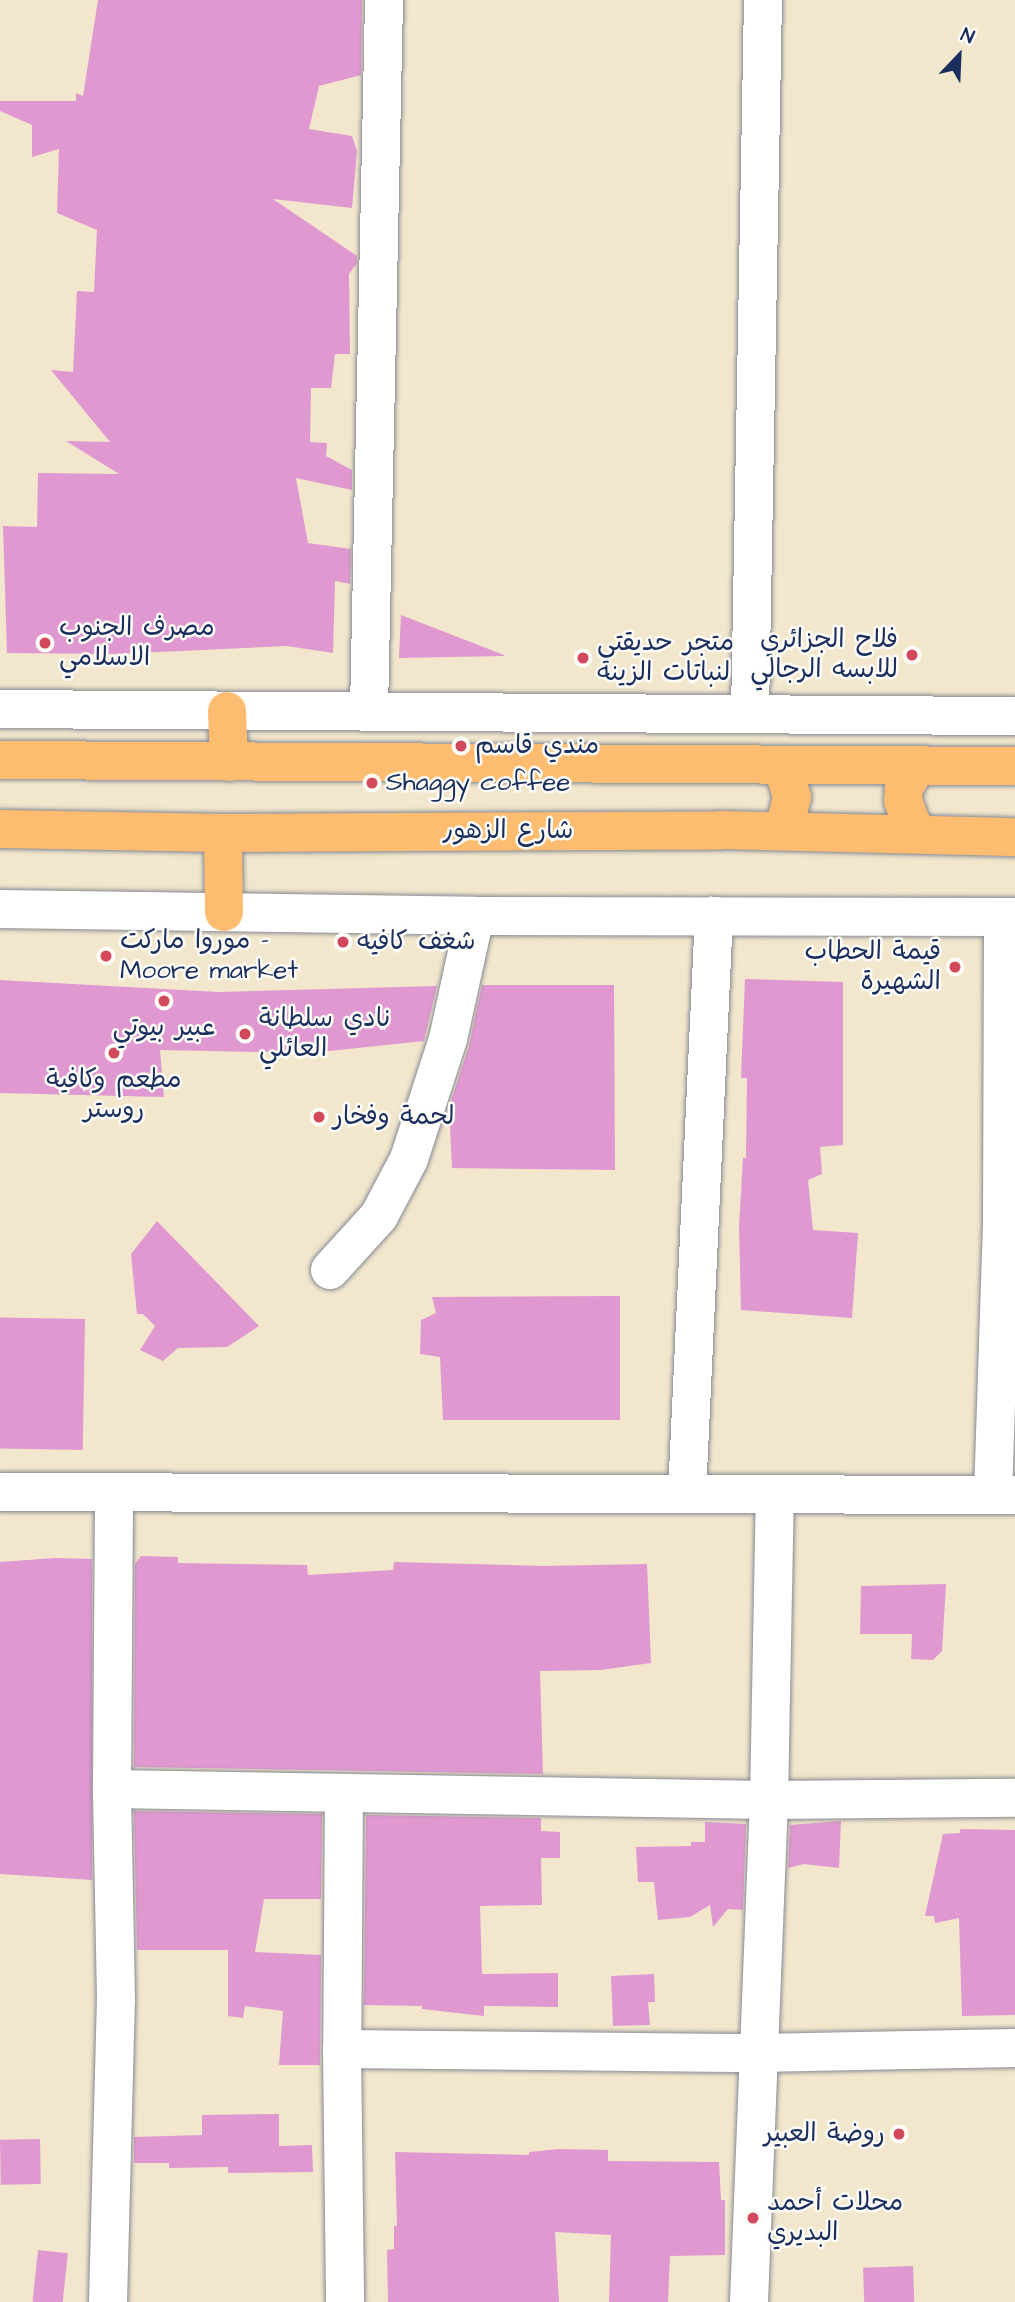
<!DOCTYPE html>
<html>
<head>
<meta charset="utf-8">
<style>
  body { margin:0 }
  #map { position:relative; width:1015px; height:2302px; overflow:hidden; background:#f2e6cc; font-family:"Architects Daughter","Playpen Sans Arabic",sans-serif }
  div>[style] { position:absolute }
  .building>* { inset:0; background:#e099d0; transform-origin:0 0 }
  .roads { filter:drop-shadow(0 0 2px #868a95) drop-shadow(0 0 2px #868a95) }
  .minor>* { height:38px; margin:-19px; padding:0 19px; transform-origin:19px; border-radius:19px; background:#fff }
  .major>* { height:38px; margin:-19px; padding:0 19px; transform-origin:19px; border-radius:19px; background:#fdbc70 }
  .dots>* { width:19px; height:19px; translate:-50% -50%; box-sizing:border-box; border:4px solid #fdfcf7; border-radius:50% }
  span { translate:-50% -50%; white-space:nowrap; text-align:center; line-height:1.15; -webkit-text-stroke:5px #fdfcf7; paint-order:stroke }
  .poi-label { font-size:26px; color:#1b2f5e }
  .left { translate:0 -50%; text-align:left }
  .right { translate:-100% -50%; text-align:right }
  .street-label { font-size:26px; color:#1b2f5e }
  .north { position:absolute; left:924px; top:21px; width:70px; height:70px; -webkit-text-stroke:5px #fdfcf7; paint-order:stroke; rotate:23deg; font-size:19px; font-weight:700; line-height:28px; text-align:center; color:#1b2f5e }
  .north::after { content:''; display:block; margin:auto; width:24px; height:32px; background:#1b2f5e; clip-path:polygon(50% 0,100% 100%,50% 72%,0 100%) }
</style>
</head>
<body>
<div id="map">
  <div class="building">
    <div style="clip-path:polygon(98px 0,362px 0,361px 75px,319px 86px,309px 129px,352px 136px,357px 151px,352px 208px,273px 199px,357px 256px,357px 263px,349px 274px,350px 354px,335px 354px,331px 388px,311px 388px,310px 442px,327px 443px,326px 456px,352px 470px,352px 490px,296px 478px,308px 543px,351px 549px,350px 584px,335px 581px,333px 653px,287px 646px,116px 654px,7px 653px,3px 526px,37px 527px,38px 473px,119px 474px,66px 441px,110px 442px,51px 370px,73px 372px,77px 291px,94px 292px,97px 230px,57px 213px,59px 149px,32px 157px,32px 125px,0 111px,0 101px,76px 101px,76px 93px,83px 96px)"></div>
    <div style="clip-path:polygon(401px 615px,504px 655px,504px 656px,399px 658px)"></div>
    <div style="clip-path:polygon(745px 979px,843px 982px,843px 1145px,820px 1147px,822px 1174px,808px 1180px,813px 1230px,858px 1233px,852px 1318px,741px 1310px,739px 1226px,743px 1158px,746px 1158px,747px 1078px,741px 1078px)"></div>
    <div style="clip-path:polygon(0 980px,219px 992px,437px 986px,424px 1041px,310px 1053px,160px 1050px,164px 1097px,0 1093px)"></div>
    <div style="clip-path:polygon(482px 985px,614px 985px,615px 1170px,452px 1168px,449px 1107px,469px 1046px)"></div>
    <div style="clip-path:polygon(157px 1221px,259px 1326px,227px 1347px,178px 1348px,163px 1361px,140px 1350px,155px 1326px,143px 1314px,137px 1314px,131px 1254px)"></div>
    <div style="clip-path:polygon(620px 1296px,620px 1420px,443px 1420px,440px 1357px,420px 1354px,421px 1320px,436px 1313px,432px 1297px)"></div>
    <div style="left:85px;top:1319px;width:131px;height:85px;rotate:91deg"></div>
    <div style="clip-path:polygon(141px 1556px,178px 1557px,178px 1563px,307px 1565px,308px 1575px,393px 1570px,394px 1562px,543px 1566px,647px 1564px,651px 1663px,601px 1670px,540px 1671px,543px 1774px,134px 1767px,135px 1564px)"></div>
    <div style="clip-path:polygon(55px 1558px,92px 1559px,92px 1880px,0 1874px,0 1562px)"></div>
    <div style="clip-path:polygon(946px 1584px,942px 1651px,933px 1660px,911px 1659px,912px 1634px,860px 1634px,861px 1586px)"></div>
    <div style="clip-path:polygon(134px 1811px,322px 1814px,321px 1899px,264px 1899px,255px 1952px,321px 1955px,320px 2065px,279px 2065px,283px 2011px,245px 2006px,243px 2018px,228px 2016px,228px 1950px,137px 1950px)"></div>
    <div style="clip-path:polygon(366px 1815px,541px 1818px,541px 1831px,560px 1832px,560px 1858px,541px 1858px,542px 1905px,480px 1906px,482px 1974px,558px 1973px,558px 2007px,484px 2006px,484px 2016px,422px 2009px,422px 2006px,364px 2005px)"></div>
    <div style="clip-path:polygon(841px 1821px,839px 1868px,804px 1864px,788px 1868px,790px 1825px)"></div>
    <div style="clip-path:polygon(705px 1822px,746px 1824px,743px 1910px,728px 1909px,713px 1927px,710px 1905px,690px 1917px,658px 1920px,654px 1882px,638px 1882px,636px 1847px,691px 1846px,691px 1842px,705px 1842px)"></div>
    <div style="clip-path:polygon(960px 1829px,1015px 1830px,1015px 2015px,962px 2016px,959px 1918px,935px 1923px,934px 1916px,925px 1916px,943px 1834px,960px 1833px)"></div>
    <div style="clip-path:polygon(654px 1974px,655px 2002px,648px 2002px,650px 2025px,613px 2026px,611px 1976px)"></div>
    <div style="clip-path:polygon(279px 2114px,279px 2146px,312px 2145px,313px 2172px,228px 2173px,228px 2167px,169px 2168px,169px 2163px,134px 2163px,134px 2137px,202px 2135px,202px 2115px)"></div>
    <div style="left:40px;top:2139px;width:45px;height:40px;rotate:89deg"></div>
    <div style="clip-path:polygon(559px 2149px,608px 2150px,608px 2161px,719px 2162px,721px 2200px,725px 2200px,725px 2255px,670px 2256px,668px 2302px,609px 2302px,611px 2235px,555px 2232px,559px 2302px,388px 2302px,387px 2250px,394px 2249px,394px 2226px,397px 2226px,395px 2152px,529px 2155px,529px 2152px)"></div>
    <div style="left:38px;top:2250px;width:30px;height:52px;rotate:6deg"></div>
    <div style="left:913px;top:2266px;width:36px;height:50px;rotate:88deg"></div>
  </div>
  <div class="roads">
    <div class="minor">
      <div style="left:0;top:709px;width:1015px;rotate:0.4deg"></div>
      <div style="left:369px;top:711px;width:711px;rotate:-88.79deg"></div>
      <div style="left:750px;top:714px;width:714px;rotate:-88.96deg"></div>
      <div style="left:0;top:909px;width:475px;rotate:0.8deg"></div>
      <div style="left:475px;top:916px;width:540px;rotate:0.11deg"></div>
      <div style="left:330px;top:1270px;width:73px;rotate:-47.8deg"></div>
      <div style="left:379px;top:1216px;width:64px;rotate:-62.2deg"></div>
      <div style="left:409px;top:1159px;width:126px;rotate:-72deg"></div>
      <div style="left:448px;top:1039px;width:126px;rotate:-77.6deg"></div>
      <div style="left:0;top:1492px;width:1015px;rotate:0.17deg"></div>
      <div style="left:687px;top:1494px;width:579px;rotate:-87.33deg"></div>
      <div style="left:993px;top:1495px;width:275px;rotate:-88.1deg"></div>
      <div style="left:1002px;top:1220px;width:303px;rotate:-89.8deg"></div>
      <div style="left:112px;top:1789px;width:657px;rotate:0.96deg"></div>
      <div style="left:769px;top:1800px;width:246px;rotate:-0.5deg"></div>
      <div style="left:344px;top:1794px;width:255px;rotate:90.4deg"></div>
      <div style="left:342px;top:2049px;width:416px;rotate:0.6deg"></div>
      <div style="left:758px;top:2053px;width:257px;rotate:-1.1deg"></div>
      <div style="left:342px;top:2049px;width:253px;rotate:89.3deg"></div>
      <div style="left:108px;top:2302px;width:302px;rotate:-88.5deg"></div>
      <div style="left:116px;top:2000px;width:211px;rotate:-91.1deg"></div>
      <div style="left:112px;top:1789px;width:297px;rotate:-89.6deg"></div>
      <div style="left:749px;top:2302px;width:502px;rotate:-87.72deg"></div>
      <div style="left:769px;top:1800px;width:306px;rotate:-88.9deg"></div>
    </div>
    <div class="major">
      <div style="left:227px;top:711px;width:51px;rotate:87.8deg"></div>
      <div style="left:0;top:760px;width:1015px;rotate:0.34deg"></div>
      <div style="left:777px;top:765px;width:12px;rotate:48deg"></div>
      <div style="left:785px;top:774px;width:24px;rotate:73deg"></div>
      <div style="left:792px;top:797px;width:25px;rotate:104deg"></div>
      <div style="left:786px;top:821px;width:12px;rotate:125deg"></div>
      <div style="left:917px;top:766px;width:26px;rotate:121deg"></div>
      <div style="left:904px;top:788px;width:13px;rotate:94deg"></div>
      <div style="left:903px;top:801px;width:26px;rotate:69deg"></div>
      <div style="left:912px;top:825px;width:13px;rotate:45deg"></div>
      <div style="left:0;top:829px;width:223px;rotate:1deg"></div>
      <div style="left:223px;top:833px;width:498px;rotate:-0.3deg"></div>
      <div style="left:721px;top:830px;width:294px;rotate:1.4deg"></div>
      <div style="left:223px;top:833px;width:79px;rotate:89.3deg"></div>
    </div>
  </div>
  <div class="dots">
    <div style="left:45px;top:643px;background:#d1495b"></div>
    <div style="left:912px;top:655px;background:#d1495b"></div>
    <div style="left:583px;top:658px;background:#d1495b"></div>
    <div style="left:461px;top:746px;background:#d1495b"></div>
    <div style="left:372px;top:783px;background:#d1495b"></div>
    <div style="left:343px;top:942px;background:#d1495b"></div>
    <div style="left:106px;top:956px;background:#d1495b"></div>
    <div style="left:955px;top:967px;background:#d1495b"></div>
    <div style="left:164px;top:1001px;background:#d1495b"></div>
    <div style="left:245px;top:1034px;background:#d1495b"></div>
    <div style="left:114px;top:1053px;background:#d1495b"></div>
    <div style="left:319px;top:1117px;background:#d1495b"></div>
    <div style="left:899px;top:2134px;background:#d1495b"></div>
    <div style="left:753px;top:2218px;background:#d1495b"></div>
  </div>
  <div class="poi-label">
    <span class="left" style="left:59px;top:643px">مصرف الجنوب<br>الاسلامي</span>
    <span class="right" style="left:898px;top:655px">فلاح الجزائري<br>للابسه الرجالي</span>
    <span class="left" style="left:597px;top:658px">متجر حديقتي<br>لنباتات الزينه</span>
    <span class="left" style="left:475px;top:746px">مندي قاسم</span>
    <span class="left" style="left:386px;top:783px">Shaggy coffee</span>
    <span class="left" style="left:120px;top:956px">موروا ماركت -<br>Moore market</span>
    <span class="left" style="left:357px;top:942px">شغف كافيه</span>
    <span class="right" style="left:941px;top:967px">قيمة الحطاب<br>الشهيرة</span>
    <span class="left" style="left:259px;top:1034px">نادي سلطانة<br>العائلي</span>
    <span style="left:164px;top:1028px">عبير بيوتي</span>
    <span style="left:114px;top:1095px">مطعم وكافية<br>روستر</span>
    <span class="left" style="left:333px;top:1117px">لحمة وفخار</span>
    <span class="right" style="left:885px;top:2134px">روضة العبير</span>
    <span class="left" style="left:767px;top:2218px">محلات أحمد<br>البديري</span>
  </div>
  <div class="street-label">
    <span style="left:508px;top:831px">شارع الزهور</span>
  </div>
  <div class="north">N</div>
</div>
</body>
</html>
